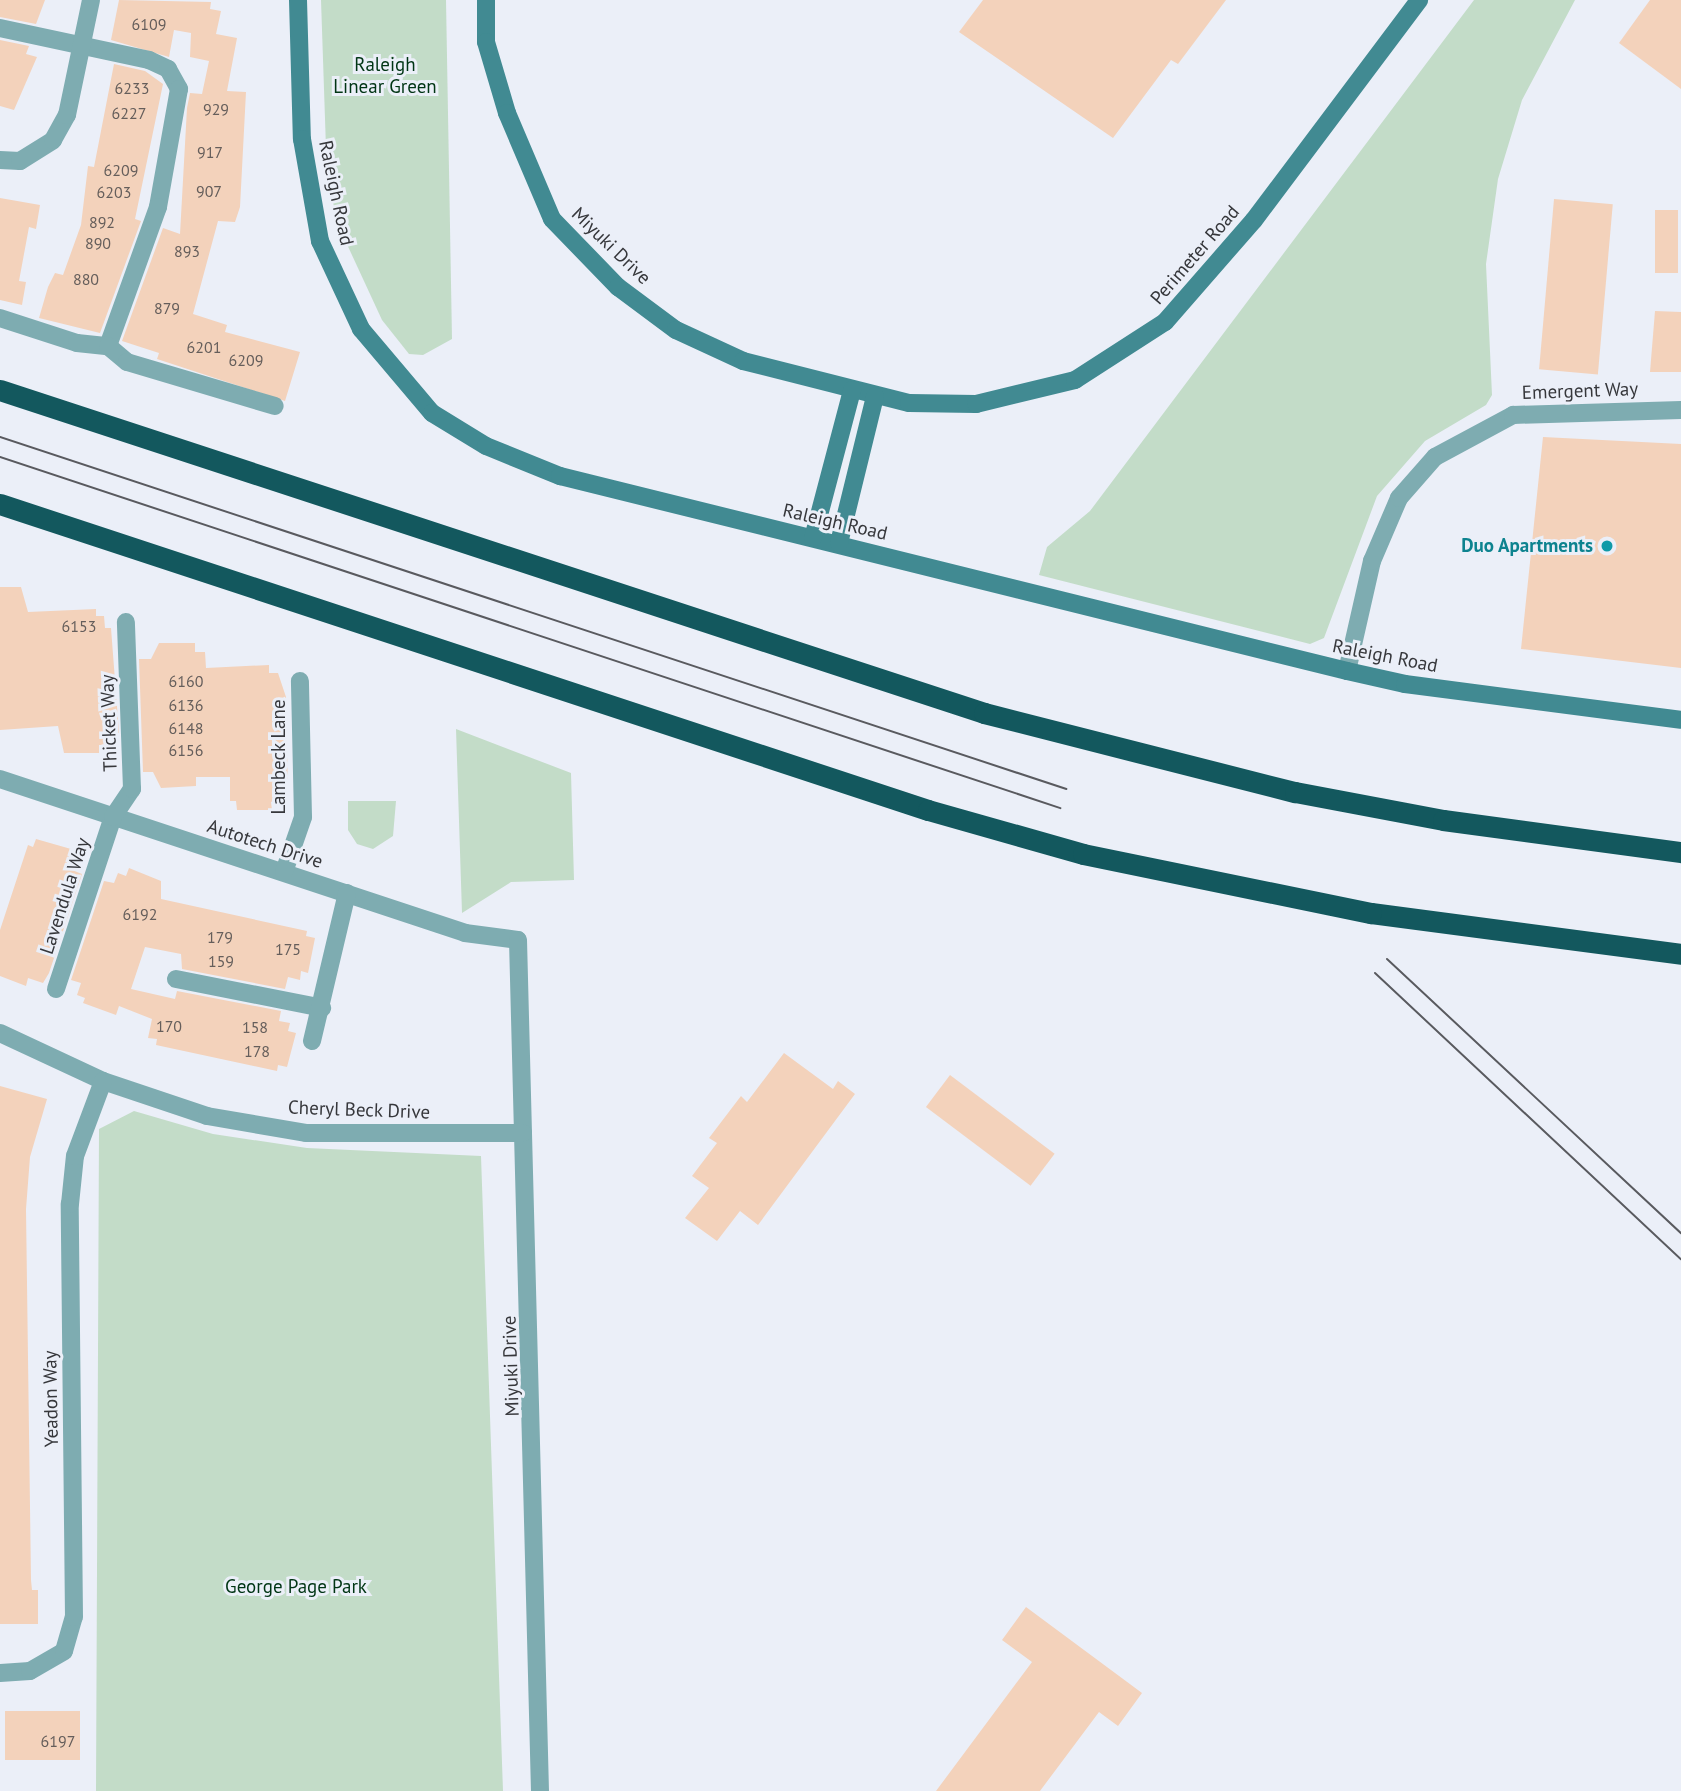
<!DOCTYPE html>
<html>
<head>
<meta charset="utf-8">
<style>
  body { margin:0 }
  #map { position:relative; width:1681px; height:1791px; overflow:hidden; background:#ebeff8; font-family:"PT Sans",sans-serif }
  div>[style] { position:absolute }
  .green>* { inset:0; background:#c3dcc8 }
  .building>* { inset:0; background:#f3d2bb; transform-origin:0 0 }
  .street>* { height:18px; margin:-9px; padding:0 9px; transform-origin:9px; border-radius:9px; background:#7eacb1 }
  .secondary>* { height:18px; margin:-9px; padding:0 9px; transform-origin:9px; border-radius:9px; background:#418a92 }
  .highway>* { height:21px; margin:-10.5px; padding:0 10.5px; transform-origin:10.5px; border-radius:10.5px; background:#13585e }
  .tram>* { height:2px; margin:-1px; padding:0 1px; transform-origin:1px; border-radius:1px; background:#595a5f }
  .highway-bridge>* { height:21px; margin:-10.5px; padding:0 10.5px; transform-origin:10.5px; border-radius:10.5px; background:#13585e }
  .dots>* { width:19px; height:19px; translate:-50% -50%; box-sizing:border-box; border:4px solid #ebeff8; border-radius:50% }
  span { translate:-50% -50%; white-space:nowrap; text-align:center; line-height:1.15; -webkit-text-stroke:6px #ebeff8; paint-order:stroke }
  .number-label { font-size:16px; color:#655e5b }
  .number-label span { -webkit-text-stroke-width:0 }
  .park-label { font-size:19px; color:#003514 }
  .street-label { font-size:19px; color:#36373b }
  .culture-label { font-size:19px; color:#0d838f; font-weight:700 }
  .right { translate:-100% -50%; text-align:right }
</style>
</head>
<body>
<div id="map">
  <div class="green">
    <div style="clip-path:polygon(321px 0,446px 0,452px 339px,423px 355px,409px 354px,382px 320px,339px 227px,327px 178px)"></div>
    <div style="clip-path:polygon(1474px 0,1575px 0,1522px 100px,1498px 179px,1486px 264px,1492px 395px,1486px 405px,1425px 441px,1377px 496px,1324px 638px,1310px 644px,1039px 575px,1047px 547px,1090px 511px)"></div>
    <div style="clip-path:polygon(456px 729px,571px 773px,574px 880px,511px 882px,462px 913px)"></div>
    <div style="clip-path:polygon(348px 801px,396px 801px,393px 836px,373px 849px,357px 844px,348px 830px)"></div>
    <div style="clip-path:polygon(134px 1111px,213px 1134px,307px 1148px,481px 1156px,503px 1791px,96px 1791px,99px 1129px)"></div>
  </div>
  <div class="building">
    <div style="clip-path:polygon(0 0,45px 0,36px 24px,0 17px)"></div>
    <div style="clip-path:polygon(119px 0,211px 2px,210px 9px,221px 11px,216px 34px,237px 38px,227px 91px,246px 92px,240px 207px,235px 222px,218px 221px,193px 314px,227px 325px,225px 332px,300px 352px,285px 401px,157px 359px,159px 353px,122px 341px,163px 228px,180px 234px,187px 108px,190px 93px,202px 94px,209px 61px,190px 57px,191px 33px,174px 30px,169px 57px,111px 40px)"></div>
    <div style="clip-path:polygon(983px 0,1226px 0,1178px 64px,1171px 60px,1113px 138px,959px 32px)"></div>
    <div style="clip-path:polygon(1650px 0,1681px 0,1681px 89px,1619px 43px)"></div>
    <div style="clip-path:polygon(0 40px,29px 46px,26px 54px,37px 57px,14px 110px,0 106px)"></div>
    <div style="clip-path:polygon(114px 64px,145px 71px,163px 84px,135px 219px,141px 221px,100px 333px,39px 318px,48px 287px,55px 273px,63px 275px,81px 225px,88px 166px,94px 167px)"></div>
    <div style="clip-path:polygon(0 198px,40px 205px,36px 229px,29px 227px,19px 281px,26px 282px,22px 305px,0 300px)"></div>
    <div style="left:1554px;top:199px;width:59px;height:171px;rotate:5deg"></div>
    <div style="left:1655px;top:210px;width:23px;height:63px"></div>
    <div style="clip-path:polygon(1655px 311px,1681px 312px,1681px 372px,1650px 372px)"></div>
    <div style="clip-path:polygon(1543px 437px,1681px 444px,1681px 668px,1521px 649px)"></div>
    <div style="clip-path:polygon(0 587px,21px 587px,28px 612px,96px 609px,96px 616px,104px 616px,105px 628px,111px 628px,119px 733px,107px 734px,108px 745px,99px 745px,99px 753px,64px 753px,58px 726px,0 730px)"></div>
    <div style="clip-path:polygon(159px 643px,195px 643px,195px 652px,205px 652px,206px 668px,269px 665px,269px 673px,278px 673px,286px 697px,288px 794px,271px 802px,272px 810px,237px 810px,236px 801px,230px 801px,230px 777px,196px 777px,196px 786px,161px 788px,153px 772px,143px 772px,139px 659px,151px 659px)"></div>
    <div style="clip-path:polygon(36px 839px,71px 849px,72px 870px,82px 874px,49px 973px,43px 983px,28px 978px,26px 986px,0 976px,0 930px,28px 845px,33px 847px)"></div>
    <div style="clip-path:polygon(129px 868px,161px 881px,161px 899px,307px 931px,306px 936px,315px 938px,308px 973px,301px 971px,300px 980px,288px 977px,285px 989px,182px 969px,181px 954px,145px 947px,131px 989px,175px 999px,177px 991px,281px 1011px,279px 1021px,290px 1023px,288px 1031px,296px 1033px,287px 1067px,278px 1065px,277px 1071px,156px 1045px,157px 1039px,148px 1038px,152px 1019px,119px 1006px,116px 1015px,83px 1003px,85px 998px,77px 995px,81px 983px,71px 980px,104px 881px,114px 883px,118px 873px,126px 876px)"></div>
    <div style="clip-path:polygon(784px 1053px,833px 1089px,838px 1081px,855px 1094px,758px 1225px,740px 1211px,717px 1241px,685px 1218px,709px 1188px,692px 1176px,717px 1143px,709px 1138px,741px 1096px,747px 1102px)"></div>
    <div style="left:950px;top:1075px;width:131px;height:40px;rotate:37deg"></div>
    <div style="clip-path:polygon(0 1086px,47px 1099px,30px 1157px,26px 1209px,31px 1580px,32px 1590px,38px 1590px,38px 1624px,0 1624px)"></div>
    <div style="clip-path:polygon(1026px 1607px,1142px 1693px,1118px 1726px,1099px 1712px,1040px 1791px,936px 1791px,1032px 1662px,1002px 1640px)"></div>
    <div style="left:80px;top:1711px;width:49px;height:75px;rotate:90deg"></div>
  </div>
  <div class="street">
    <div style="left:0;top:28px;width:152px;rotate:12.1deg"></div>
    <div style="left:149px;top:60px;width:21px;rotate:25deg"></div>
    <div style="left:168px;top:69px;width:23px;rotate:61deg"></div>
    <div style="left:179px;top:89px;width:120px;rotate:100.1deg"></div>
    <div style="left:158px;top:207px;width:148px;rotate:109.8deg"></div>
    <div style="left:0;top:160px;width:20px;rotate:3deg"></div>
    <div style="left:20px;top:161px;width:39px;rotate:-32deg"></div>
    <div style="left:53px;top:140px;width:29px;rotate:-61deg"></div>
    <div style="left:67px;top:115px;width:117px;rotate:-78.2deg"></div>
    <div style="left:0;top:318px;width:81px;rotate:18deg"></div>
    <div style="left:77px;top:343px;width:31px;rotate:6deg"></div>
    <div style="left:108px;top:346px;width:25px;rotate:40deg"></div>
    <div style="left:127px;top:362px;width:154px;rotate:16.6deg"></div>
    <div style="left:1347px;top:671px;width:113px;rotate:-77.2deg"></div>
    <div style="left:1372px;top:561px;width:69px;rotate:-66.8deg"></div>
    <div style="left:1399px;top:498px;width:55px;rotate:-48.7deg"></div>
    <div style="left:1435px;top:457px;width:89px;rotate:-28.3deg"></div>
    <div style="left:1513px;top:415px;width:168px;rotate:-1.7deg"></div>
    <div style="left:0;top:779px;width:490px;rotate:18.3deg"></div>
    <div style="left:465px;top:933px;width:53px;rotate:7.5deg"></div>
    <div style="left:518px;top:940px;width:851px;rotate:88.52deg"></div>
    <div style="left:284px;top:872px;width:58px;rotate:-70.9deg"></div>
    <div style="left:303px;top:817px;width:136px;rotate:-91.3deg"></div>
    <div style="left:176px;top:979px;width:149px;rotate:11.2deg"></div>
    <div style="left:56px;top:989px;width:181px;rotate:-71.7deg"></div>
    <div style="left:113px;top:817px;width:34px;rotate:-56deg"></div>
    <div style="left:132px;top:789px;width:167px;rotate:-92.1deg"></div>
    <div style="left:0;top:1033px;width:114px;rotate:25deg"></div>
    <div style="left:103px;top:1081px;width:110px;rotate:18.6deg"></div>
    <div style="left:207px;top:1116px;width:100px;rotate:9.7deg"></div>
    <div style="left:306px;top:1133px;width:217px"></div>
    <div style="left:312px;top:1041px;width:152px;rotate:-76.7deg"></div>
    <div style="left:0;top:1673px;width:30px;rotate:-4deg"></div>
    <div style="left:30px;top:1671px;width:39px;rotate:-30deg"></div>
    <div style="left:64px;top:1651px;width:35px;rotate:-74deg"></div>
    <div style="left:74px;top:1617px;width:413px;rotate:-90.6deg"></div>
    <div style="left:70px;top:1204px;width:48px;rotate:-84.1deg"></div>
    <div style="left:75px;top:1156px;width:80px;rotate:-69.5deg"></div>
  </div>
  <div class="secondary">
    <div style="left:298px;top:0;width:139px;rotate:88.4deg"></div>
    <div style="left:302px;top:139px;width:104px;rotate:80deg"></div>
    <div style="left:320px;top:241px;width:97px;rotate:65deg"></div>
    <div style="left:361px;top:329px;width:110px;rotate:49.8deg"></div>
    <div style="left:432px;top:413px;width:63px;rotate:31.4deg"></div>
    <div style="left:486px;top:446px;width:80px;rotate:22.1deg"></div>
    <div style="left:560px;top:476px;width:811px;rotate:13.92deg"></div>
    <div style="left:1347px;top:671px;width:59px;rotate:12.6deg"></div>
    <div style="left:1405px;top:684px;width:278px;rotate:7.4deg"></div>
    <div style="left:486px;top:0;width:42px;rotate:90deg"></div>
    <div style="left:486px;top:42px;width:74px;rotate:73.5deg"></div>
    <div style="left:507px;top:113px;width:115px;rotate:67deg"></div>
    <div style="left:552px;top:219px;width:95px;rotate:45.9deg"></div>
    <div style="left:618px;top:287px;width:72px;rotate:36.6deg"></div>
    <div style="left:676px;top:330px;width:74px;rotate:24.8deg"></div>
    <div style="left:743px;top:361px;width:171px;rotate:14.2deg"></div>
    <div style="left:909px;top:403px;width:67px;rotate:0.9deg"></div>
    <div style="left:976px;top:404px;width:102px;rotate:-13.6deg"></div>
    <div style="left:1075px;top:380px;width:107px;rotate:-32.8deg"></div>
    <div style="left:1165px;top:322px;width:135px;rotate:-48.9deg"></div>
    <div style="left:1254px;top:220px;width:275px;rotate:-53.1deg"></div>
    <div style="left:813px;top:538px;width:153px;rotate:-75.2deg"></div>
    <div style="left:839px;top:543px;width:151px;rotate:-76.2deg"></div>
  </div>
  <div class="highway">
    <div style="left:0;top:390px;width:1036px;rotate:18.17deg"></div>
    <div style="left:984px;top:713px;width:321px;rotate:14.3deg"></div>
    <div style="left:1295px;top:792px;width:151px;rotate:10.7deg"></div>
    <div style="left:1443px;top:820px;width:240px;rotate:7.7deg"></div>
    <div style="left:0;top:504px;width:977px;rotate:18.25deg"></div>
    <div style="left:928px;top:810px;width:161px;rotate:15.8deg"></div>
    <div style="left:1371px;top:913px;width:313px;rotate:7.5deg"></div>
  </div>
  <div class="tram">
    <div style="left:0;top:437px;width:1123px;rotate:18.27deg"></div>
    <div style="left:0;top:457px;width:1117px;rotate:18.32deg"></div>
    <div style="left:1387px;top:959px;width:402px;rotate:43deg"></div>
    <div style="left:1375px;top:973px;width:419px;rotate:43.1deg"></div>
  </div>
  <div class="highway-bridge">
    <div style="left:1083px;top:854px;width:294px;rotate:11.6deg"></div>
  </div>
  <div class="dots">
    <div style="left:1607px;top:546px;background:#0f9aa8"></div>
  </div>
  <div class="number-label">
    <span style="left:149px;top:24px">6109</span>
    <span style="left:132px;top:88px">6233</span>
    <span style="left:216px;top:109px">929</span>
    <span style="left:129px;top:113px">6227</span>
    <span style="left:210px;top:152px">917</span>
    <span style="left:121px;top:170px">6209</span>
    <span style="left:209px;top:191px">907</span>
    <span style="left:114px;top:192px">6203</span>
    <span style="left:102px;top:222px">892</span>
    <span style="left:98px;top:243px">890</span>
    <span style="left:187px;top:251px">893</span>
    <span style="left:86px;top:279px">880</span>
    <span style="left:167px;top:308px">879</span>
    <span style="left:204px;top:347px">6201</span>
    <span style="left:246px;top:360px">6209</span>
    <span style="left:79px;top:626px">6153</span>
    <span style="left:186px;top:681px">6160</span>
    <span style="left:186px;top:705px">6136</span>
    <span style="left:186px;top:728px">6148</span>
    <span style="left:186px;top:750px">6156</span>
    <span style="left:140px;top:914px">6192</span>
    <span style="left:220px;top:937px">179</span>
    <span style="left:288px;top:949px">175</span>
    <span style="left:221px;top:961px">159</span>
    <span style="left:169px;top:1026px">170</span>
    <span style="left:255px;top:1027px">158</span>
    <span style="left:257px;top:1051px">178</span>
    <span style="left:58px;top:1741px">6197</span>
  </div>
  <div class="park-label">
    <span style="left:385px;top:76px">Raleigh<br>Linear Green</span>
    <span style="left:296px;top:1587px">George Page Park</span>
  </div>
  <div class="street-label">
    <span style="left:336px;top:193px;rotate:78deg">Raleigh Road</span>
    <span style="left:611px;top:246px;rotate:44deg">Miyuki Drive</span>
    <span style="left:1195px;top:255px;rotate:-49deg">Perimeter Road</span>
    <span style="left:1580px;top:391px;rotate:-2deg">Emergent Way</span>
    <span style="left:835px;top:522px;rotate:13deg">Raleigh Road</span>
    <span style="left:1385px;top:656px;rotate:11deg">Raleigh Road</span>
    <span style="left:109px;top:723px;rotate:-92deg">Thicket Way</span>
    <span style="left:279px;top:757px;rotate:-90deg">Lambeck Lane</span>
    <span style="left:265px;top:844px;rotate:18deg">Autotech Drive</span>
    <span style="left:65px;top:896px;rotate:-72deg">Lavendula Way</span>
    <span style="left:359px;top:1110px;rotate:2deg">Cheryl Beck Drive</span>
    <span style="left:511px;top:1366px;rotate:-92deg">Miyuki Drive</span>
    <span style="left:51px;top:1399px;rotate:-91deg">Yeadon Way</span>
  </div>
  <div class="culture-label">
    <span class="right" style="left:1593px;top:546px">Duo Apartments</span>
  </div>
</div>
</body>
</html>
